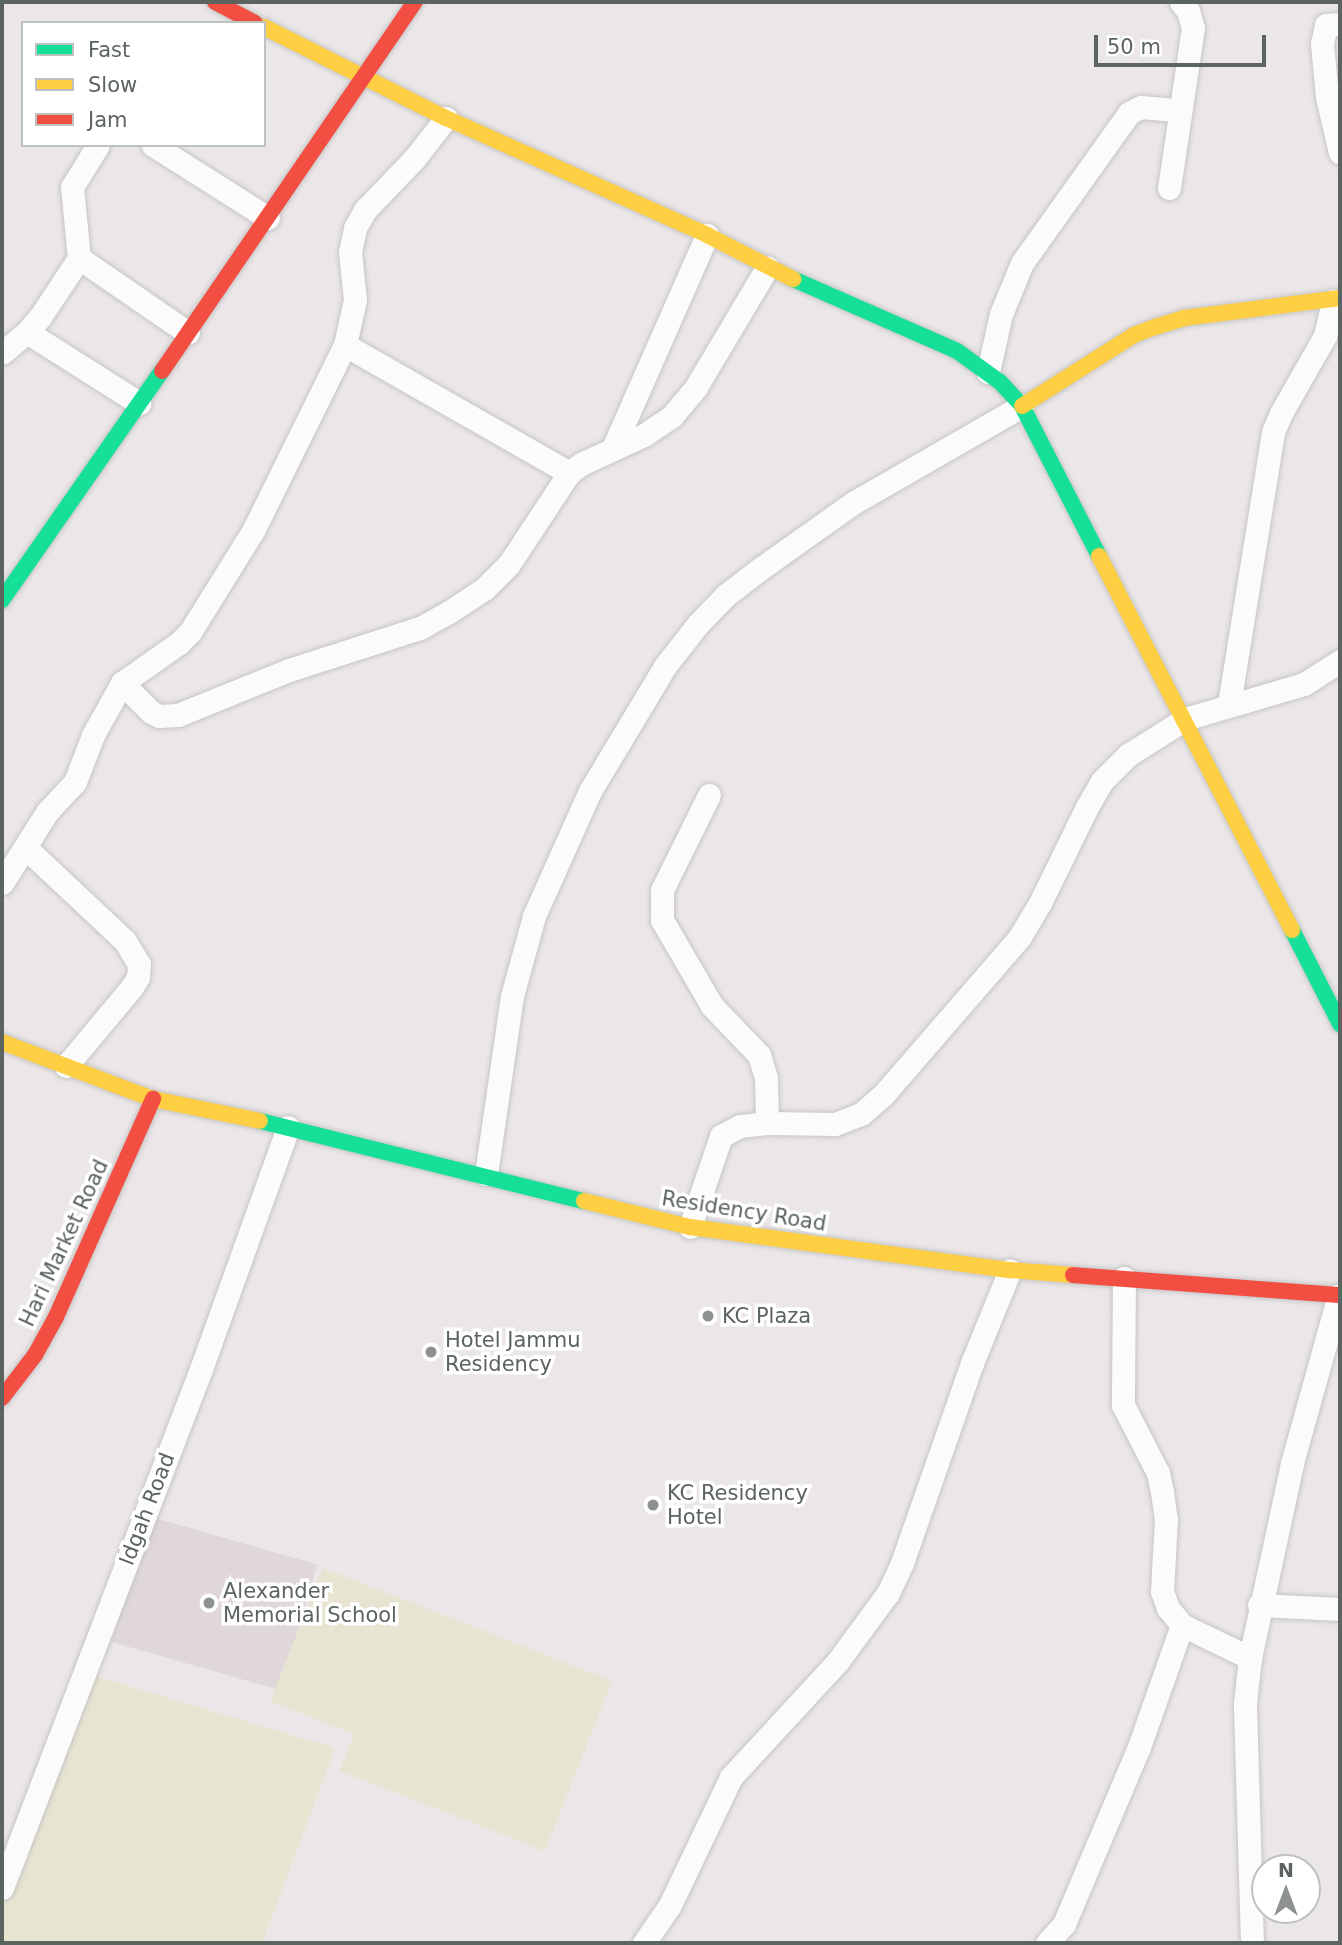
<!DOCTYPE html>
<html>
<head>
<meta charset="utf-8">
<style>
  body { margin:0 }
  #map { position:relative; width:1342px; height:1945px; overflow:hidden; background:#ebe6e7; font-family:"DejaVu Sans",sans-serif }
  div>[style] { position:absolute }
  .education>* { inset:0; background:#dfd7da; transform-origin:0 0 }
  .green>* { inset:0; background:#e8e4d2 }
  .roads { filter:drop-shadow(0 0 2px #c5c5c5) drop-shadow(0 0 2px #c5c5c5) }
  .street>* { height:23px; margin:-11.5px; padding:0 11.5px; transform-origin:11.5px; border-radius:11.5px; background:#fcfbfb }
  .fast>* { height:16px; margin:-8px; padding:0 8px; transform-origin:8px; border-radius:8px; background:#16e098 }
  .slow>* { height:16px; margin:-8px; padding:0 8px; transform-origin:8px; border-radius:8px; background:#ffcf43 }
  .jam>* { height:16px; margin:-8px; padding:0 8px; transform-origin:8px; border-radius:8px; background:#f24e42 }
  .dots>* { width:19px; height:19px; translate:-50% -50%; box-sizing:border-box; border:4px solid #fff; border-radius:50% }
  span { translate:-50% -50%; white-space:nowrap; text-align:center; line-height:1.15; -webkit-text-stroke:7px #fff; paint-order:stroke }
  .street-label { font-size:21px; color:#5b645f }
  .poi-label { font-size:21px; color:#5b645f }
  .left { translate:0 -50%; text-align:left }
  .frame { position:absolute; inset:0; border:4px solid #5b645f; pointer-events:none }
  .legend { position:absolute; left:21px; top:21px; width:245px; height:126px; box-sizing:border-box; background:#fff; border:2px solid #bdc1bf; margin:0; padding:9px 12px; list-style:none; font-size:21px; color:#5b645f }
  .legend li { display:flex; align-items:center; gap:14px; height:35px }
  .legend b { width:35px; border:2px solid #bdc1bf }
  .north { position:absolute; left:1251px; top:1854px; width:70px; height:70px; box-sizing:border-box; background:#fff; border:2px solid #bdc1bf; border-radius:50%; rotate:0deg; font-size:19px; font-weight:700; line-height:28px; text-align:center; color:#5b645f }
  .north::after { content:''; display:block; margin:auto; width:24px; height:32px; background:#8d928f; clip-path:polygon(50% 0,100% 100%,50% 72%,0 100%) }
  .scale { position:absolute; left:1094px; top:35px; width:172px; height:32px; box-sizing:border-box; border:4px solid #5b645f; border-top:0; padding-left:9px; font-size:21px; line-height:24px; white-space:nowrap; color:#5b645f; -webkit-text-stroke:5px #fff; paint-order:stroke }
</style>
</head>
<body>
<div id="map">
  <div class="education">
    <div style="left:148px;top:1516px;width:176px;height:131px;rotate:16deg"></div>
  </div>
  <div class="green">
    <div style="clip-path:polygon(323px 1568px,612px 1681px,545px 1851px,340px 1771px,354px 1734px,270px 1701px)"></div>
    <div style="clip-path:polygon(85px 1673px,335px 1748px,262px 1943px,2px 1943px,2px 1910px)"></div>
  </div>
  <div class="roads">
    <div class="street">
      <div style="left:1340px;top:24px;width:14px;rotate:176deg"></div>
      <div style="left:1326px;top:25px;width:19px;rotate:102deg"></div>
      <div style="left:1322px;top:44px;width:53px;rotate:84.6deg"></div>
      <div style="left:1327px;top:97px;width:57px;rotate:76.9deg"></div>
      <div style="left:153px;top:145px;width:136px;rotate:32.4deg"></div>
      <div style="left:1169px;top:188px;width:162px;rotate:-81.5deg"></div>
      <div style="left:1193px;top:28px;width:18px;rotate:-106deg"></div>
      <div style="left:1188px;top:11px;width:11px;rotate:-128deg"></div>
      <div style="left:79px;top:258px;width:132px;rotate:34.5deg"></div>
      <div style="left:27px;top:332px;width:133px;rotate:32.4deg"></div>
      <div style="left:345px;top:345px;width:258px;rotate:29.7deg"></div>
      <div style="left:2px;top:353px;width:33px;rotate:-40deg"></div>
      <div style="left:27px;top:332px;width:20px;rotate:-49deg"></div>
      <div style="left:40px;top:317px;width:71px;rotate:-56.5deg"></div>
      <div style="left:79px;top:258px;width:71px;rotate:-95.6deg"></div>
      <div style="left:72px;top:187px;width:49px;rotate:-58.2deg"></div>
      <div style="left:988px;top:372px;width:59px;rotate:-77.4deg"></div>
      <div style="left:1001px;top:314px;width:55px;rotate:-67.6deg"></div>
      <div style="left:1022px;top:263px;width:184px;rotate:-54.5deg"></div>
      <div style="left:1129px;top:113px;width:13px;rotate:-27deg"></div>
      <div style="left:1141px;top:107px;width:37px;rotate:5deg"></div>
      <div style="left:613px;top:448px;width:233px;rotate:-66.2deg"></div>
      <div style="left:122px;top:683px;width:41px;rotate:45deg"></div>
      <div style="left:151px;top:712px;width:9px;rotate:27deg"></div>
      <div style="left:159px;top:716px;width:19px;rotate:-3deg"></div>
      <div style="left:178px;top:715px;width:120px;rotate:-22.1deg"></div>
      <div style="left:289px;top:670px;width:138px;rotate:-17.8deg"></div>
      <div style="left:420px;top:628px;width:33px;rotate:-29deg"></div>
      <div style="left:449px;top:612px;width:42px;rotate:-33.3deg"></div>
      <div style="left:484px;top:589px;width:35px;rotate:-45deg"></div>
      <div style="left:509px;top:564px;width:109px;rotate:-56.6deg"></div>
      <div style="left:569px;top:473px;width:15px;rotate:-37deg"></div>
      <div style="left:581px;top:464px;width:69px;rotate:-24.7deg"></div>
      <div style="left:644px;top:435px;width:34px;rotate:-34deg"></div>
      <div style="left:672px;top:416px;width:38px;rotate:-50deg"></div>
      <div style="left:696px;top:387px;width:139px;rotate:-59.2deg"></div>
      <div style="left:1229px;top:704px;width:276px;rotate:-80.8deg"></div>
      <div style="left:1273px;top:432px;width:21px;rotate:-67deg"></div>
      <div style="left:1281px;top:413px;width:89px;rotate:-60.3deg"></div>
      <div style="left:1325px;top:336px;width:36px;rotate:-77deg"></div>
      <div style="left:709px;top:795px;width:106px;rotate:116.3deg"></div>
      <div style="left:662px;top:890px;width:30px;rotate:90deg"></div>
      <div style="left:662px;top:920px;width:99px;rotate:59.8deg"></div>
      <div style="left:712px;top:1006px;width:68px;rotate:46.2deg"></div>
      <div style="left:759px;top:1055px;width:24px;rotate:73deg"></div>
      <div style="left:766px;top:1078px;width:45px;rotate:88.7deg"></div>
      <div style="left:26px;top:848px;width:136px;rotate:43.2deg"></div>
      <div style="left:125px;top:941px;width:27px;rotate:59deg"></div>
      <div style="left:139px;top:964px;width:13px;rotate:94deg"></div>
      <div style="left:138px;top:977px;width:12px;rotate:121deg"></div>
      <div style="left:132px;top:987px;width:103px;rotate:129.9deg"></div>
      <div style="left:2px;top:883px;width:84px;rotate:-57.6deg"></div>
      <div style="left:47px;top:812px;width:41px;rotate:-47deg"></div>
      <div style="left:75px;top:782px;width:50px;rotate:-69deg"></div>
      <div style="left:93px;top:735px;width:60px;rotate:-60.9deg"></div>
      <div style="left:122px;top:683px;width:70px;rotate:-35.1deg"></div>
      <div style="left:179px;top:643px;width:16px;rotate:-45deg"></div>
      <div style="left:190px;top:632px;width:121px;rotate:-58.1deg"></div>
      <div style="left:254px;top:529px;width:205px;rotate:-63.7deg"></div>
      <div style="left:345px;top:345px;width:46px;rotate:-77.5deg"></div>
      <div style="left:355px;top:300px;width:48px;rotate:-95.9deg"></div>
      <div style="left:350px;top:252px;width:25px;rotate:-78deg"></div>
      <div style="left:355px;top:228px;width:21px;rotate:-61deg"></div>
      <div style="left:365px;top:210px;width:71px;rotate:-46.1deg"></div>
      <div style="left:414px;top:159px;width:52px;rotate:-52deg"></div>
      <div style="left:486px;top:1174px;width:180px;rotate:-81.7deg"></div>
      <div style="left:512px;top:996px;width:83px;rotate:-74.6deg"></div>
      <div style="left:534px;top:916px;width:137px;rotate:-65.9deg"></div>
      <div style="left:590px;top:791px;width:146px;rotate:-59deg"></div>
      <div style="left:665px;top:666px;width:53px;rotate:-51.8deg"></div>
      <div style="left:698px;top:624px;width:40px;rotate:-46deg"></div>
      <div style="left:726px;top:595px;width:43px;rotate:-37.4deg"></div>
      <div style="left:760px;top:569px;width:114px;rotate:-35.4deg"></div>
      <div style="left:853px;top:503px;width:195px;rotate:-29.9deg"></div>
      <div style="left:690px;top:1227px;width:96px;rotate:-71.2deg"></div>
      <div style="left:721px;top:1136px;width:21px;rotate:-28deg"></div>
      <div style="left:740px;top:1126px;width:27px;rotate:-6deg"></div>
      <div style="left:767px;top:1123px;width:68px;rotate:0.8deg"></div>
      <div style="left:835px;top:1124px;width:28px;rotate:-21deg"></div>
      <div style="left:861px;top:1114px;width:29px;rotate:-41deg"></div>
      <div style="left:883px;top:1095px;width:208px;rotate:-49.1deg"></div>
      <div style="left:1019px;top:938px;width:41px;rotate:-59deg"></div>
      <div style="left:1040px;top:903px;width:107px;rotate:-63.9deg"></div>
      <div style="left:1087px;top:807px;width:30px;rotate:-60deg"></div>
      <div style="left:1102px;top:781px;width:37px;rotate:-45deg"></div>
      <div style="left:1128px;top:755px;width:67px;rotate:-32.3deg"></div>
      <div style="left:1185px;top:719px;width:124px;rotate:-16.4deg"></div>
      <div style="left:1304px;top:684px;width:43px;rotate:-32.6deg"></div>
      <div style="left:1124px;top:1278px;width:127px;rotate:90.5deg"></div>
      <div style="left:1123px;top:1405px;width:76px;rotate:62.8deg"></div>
      <div style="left:1158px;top:1473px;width:19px;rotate:78deg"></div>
      <div style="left:1162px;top:1492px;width:27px;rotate:82deg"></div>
      <div style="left:1166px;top:1519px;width:72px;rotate:93.2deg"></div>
      <div style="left:1162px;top:1591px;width:18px;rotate:71deg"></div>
      <div style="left:1168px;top:1608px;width:22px;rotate:51deg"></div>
      <div style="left:1182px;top:1625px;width:76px;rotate:25.9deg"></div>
      <div style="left:1259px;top:1605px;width:81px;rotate:2.8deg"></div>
      <div style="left:2px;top:1888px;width:556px;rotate:-69.02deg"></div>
      <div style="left:201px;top:1369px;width:257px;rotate:-70.2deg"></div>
      <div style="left:644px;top:1943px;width:46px;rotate:-55.6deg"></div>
      <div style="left:670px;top:1905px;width:142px;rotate:-64.5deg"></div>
      <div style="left:731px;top:1777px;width:158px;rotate:-47.3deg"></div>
      <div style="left:838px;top:1661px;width:84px;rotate:-53.7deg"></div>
      <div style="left:888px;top:1593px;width:33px;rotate:-65deg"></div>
      <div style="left:902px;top:1563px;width:212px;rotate:-70.7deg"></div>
      <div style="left:972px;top:1363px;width:100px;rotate:-67.8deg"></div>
      <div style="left:1047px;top:1943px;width:25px;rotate:-48deg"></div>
      <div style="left:1064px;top:1924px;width:85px;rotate:-67.1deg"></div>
      <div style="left:1097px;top:1846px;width:108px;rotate:-67deg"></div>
      <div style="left:1139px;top:1747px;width:129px;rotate:-70.6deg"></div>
      <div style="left:1252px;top:1943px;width:240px;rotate:-91.7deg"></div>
      <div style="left:1245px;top:1703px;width:45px;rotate:-83.7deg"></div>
      <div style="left:1250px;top:1658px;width:199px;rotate:-77.8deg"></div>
      <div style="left:1292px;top:1463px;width:174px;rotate:-74.4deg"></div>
    </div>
    <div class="fast">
      <div style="left:793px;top:279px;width:179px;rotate:23.7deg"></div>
      <div style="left:957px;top:351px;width:53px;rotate:35.8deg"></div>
      <div style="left:1000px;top:382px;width:33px;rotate:47deg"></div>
      <div style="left:1022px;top:406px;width:169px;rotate:62.8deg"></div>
      <div style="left:2px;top:600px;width:279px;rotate:-55.1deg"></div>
      <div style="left:1292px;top:930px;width:106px;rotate:62.9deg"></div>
      <div style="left:260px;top:1121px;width:334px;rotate:13.9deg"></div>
    </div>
    <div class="slow">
      <div style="left:264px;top:27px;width:203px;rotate:26.6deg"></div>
      <div style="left:446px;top:118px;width:286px;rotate:24.1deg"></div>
      <div style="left:707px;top:235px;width:97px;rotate:27.1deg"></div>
      <div style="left:1022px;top:406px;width:133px;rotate:-32.4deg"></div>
      <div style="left:1134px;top:335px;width:22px;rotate:-21deg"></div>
      <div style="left:1155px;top:327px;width:30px;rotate:-17deg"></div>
      <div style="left:1184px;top:318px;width:157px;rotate:-7.3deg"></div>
      <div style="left:1099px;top:556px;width:421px;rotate:62.7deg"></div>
      <div style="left:2px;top:1042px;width:161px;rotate:20.7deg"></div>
      <div style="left:153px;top:1099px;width:109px;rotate:11.6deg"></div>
      <div style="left:584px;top:1201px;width:109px;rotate:13.8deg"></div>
      <div style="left:690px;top:1227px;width:323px;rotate:7.7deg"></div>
      <div style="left:1010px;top:1270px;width:63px;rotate:4.5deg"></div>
    </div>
    <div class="jam">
      <div style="left:215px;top:2px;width:45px;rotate:27.7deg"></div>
      <div style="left:162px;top:371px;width:447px;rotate:-55.6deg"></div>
      <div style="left:1073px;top:1275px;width:268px;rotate:4.3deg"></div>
      <div style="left:2px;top:1398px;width:54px;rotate:-52.5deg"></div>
      <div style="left:35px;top:1355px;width:43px;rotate:-61.1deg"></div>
      <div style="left:56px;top:1317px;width:239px;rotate:-66deg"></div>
    </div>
  </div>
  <div class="dots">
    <div style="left:708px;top:1316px;background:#8d928f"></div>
    <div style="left:431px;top:1352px;background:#8d928f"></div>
    <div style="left:653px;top:1505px;background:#8d928f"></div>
    <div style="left:209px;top:1603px;background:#8d928f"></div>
  </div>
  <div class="street-label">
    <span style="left:744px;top:1211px;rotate:9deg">Residency Road</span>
    <span style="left:64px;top:1243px;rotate:-65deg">Hari Market Road</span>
    <span style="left:147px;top:1509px;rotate:-69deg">Idgah Road</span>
  </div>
  <div class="poi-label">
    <span class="left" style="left:722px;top:1316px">KC Plaza</span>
    <span class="left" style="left:445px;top:1352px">Hotel Jammu<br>Residency</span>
    <span class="left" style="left:667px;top:1505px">KC Residency<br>Hotel</span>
    <span class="left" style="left:223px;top:1603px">Alexander<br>Memorial School</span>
  </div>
  <div class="frame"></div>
  <ul class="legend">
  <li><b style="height:9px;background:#16e098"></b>Fast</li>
  <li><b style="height:9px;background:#ffcf43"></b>Slow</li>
  <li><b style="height:9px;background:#f24e42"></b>Jam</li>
  </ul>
  <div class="north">N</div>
  <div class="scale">50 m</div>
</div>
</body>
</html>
